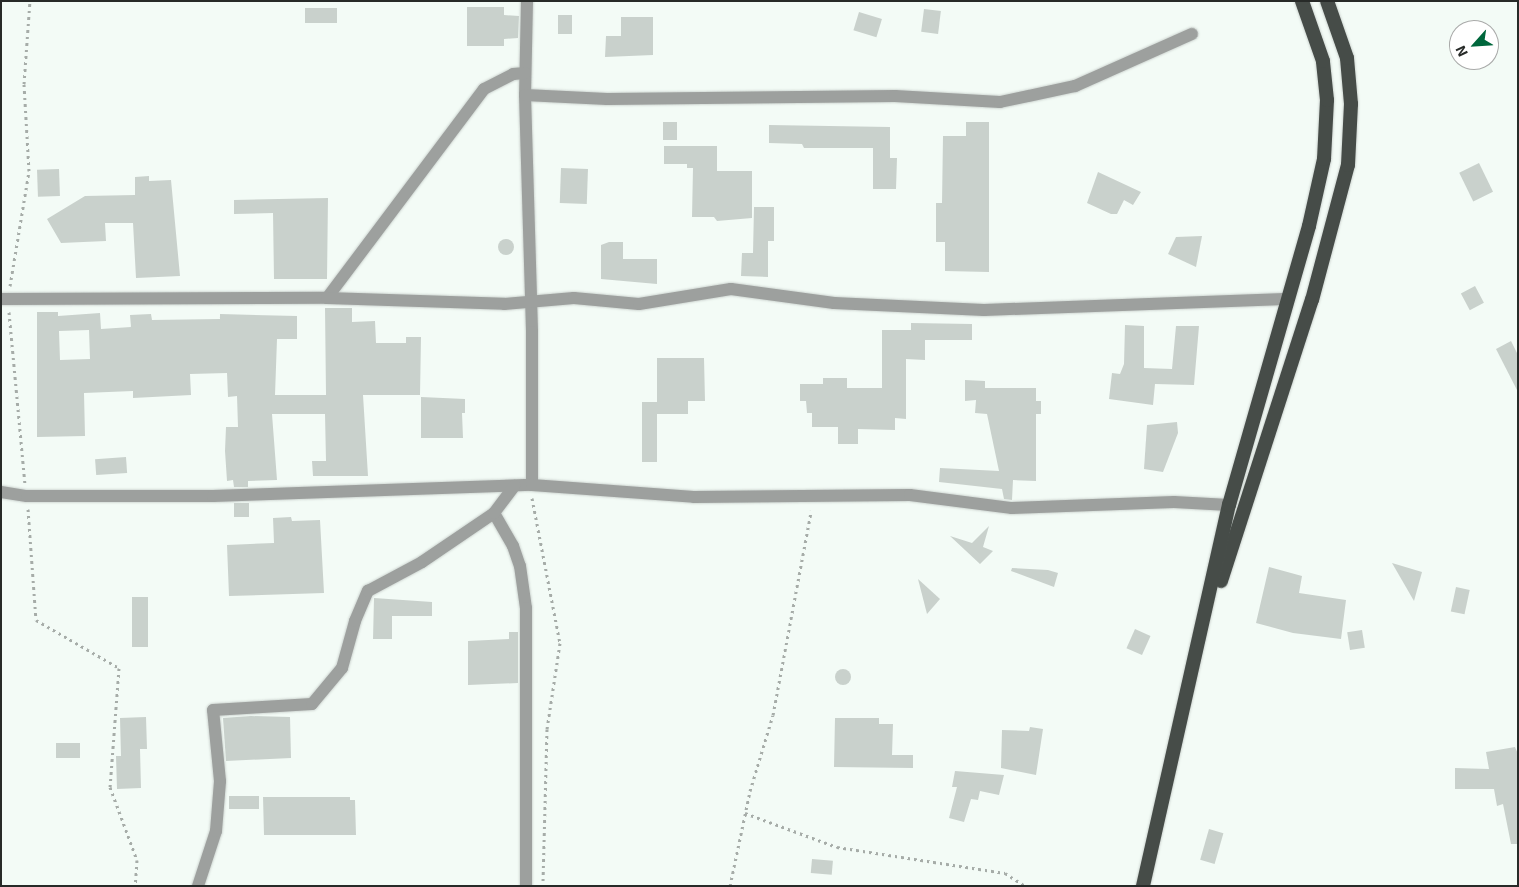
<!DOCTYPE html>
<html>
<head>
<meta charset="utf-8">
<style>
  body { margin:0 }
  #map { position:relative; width:1519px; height:887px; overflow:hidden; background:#f3fbf6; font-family:"Exo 2",sans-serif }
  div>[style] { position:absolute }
  .building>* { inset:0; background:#c9d1cc; transform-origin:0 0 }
  .round { border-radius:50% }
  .path>* { height:3px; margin-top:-1.5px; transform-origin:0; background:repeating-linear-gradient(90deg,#a6aca8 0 2.5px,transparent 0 6.5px) }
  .roads { filter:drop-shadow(0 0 1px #ced5d1) drop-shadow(0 0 1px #ced5d1) }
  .minor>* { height:12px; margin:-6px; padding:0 6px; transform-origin:6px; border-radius:6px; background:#9da09e }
  .trunk>* { height:14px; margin:-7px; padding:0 7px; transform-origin:7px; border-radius:7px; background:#464c48 }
  span { translate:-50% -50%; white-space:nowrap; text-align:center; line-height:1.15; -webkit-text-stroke:4px #fff; paint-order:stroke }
  .frame { position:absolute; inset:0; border:2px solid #272a28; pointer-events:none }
  .north { position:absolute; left:1449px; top:20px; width:50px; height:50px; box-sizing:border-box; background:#fff; border:1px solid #a9aaa9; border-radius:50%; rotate:244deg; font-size:14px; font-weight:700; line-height:20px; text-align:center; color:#272a28 }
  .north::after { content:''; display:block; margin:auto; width:18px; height:22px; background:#00673c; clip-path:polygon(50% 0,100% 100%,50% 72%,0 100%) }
</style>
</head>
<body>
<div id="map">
  <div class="building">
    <div style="clip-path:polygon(467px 7px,504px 7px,504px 15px,519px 16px,518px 38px,504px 39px,504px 46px,467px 46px)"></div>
    <div style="left:305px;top:8px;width:32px;height:15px"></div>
    <div style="left:924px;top:9px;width:17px;height:23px;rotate:7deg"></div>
    <div style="left:859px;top:12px;width:24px;height:19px;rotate:17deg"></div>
    <div style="left:558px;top:15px;width:14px;height:19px"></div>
    <div style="clip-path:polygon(621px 17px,653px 17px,653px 55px,605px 57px,606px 36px,621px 36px)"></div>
    <div style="left:663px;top:122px;width:14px;height:18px"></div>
    <div style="clip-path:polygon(966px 122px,989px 122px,989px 272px,945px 271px,945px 242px,936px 242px,936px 203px,942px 203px,943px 136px,966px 136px)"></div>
    <div style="clip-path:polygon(769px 125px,890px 127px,890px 158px,897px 158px,896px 189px,873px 189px,873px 148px,804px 148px,802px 144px,769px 143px)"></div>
    <div style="clip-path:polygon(664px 146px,717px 146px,717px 171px,752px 171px,752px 218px,717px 221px,714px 217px,692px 217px,693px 168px,687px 168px,687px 164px,664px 164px)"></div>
    <div style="left:1479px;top:163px;width:32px;height:22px;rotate:64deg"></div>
    <div style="left:561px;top:168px;width:27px;height:35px;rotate:2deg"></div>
    <div style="left:59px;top:169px;width:27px;height:22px;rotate:88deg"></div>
    <div style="clip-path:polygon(1098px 172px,1141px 192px,1133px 205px,1124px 200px,1117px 214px,1111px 214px,1087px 203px)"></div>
    <div style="clip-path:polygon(149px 176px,149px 181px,171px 180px,180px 276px,136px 278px,133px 223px,105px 223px,106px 241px,61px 243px,47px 219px,85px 196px,135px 195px,135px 177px)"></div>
    <div style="clip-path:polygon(328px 198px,327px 279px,274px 279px,273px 213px,234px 214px,234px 200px)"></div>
    <div style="clip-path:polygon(754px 207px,774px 207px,774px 241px,768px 241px,768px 277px,741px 276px,742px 253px,753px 253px)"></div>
    <div style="clip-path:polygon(1202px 236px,1196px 267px,1168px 254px,1176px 237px)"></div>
    <div class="round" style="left:498px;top:239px;width:16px;height:16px"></div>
    <div style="clip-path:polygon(609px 242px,623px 242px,623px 259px,657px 259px,657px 284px,601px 279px,601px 245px)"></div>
    <div style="left:1475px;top:286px;width:19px;height:16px;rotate:62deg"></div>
    <div style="clip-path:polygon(evenodd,325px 308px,352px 308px,352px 322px,375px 321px,376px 343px,406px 343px,406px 337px,421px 337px,420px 395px,363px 395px,368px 476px,313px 476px,312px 461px,326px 461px,325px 414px,272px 414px,277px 480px,248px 481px,248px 487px,234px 487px,233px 480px,227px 481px,225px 451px,226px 427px,238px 427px,237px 396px,228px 397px,227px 373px,190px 374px,191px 395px,133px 398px,133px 391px,84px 393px,85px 436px,37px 437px,37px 312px,58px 312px,58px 316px,100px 313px,101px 329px,131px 327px,130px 315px,151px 314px,152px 320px,220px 319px,220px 314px,297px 316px,297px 339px,277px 339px,275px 395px,326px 395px,325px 308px,89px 330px,90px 359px,60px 360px,59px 331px,89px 330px)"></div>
    <div style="clip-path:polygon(911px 323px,972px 324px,972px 340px,925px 340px,925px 360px,906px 359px,906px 419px,895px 418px,895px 430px,858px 429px,858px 444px,838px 444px,838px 427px,812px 427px,812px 413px,807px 413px,806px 401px,800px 401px,800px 384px,823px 384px,823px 378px,847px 378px,847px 388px,882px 388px,882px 330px,911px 330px)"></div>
    <div style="clip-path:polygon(1125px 325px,1144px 326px,1144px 368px,1172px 369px,1176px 326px,1199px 326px,1194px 385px,1155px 384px,1153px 405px,1109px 399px,1112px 373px,1120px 374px,1124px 364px)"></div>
    <div style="clip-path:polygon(1511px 341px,1518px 355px,1518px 392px,1496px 349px)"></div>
    <div style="clip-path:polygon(657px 358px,704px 358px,705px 401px,688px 401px,688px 414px,657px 414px)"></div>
    <div style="clip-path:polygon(965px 380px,985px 381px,985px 388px,1036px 388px,1036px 401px,1041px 401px,1041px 414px,1036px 414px,1036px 481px,1013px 480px,1012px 500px,1004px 499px,1002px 489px,939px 482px,940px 468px,999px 471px,987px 414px,975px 413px,976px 400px,965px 401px)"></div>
    <div style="clip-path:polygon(421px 397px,465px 399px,465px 413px,462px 413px,463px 438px,421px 438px)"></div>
    <div style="left:642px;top:402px;width:15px;height:60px"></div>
    <div style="clip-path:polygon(1177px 422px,1178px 433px,1163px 472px,1144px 469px,1147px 425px)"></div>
    <div style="left:126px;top:457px;width:16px;height:31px;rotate:86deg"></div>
    <div style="left:234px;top:503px;width:15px;height:14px"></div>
    <div style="clip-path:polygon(291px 517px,292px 521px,320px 520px,324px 593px,229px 596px,227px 545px,274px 543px,273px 518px)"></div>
    <div style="clip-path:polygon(989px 526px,983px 547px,993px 551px,980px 564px,950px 536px,972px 543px)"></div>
    <div style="clip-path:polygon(1392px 563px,1422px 572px,1414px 601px)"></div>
    <div style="clip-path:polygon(1269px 567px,1302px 576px,1299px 593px,1346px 600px,1341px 639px,1293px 633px,1256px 623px)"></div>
    <div style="clip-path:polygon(1012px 568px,1048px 570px,1058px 573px,1054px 587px,1011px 571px)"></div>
    <div style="clip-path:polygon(918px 579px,940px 599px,927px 614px)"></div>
    <div style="left:1456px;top:587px;width:14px;height:25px;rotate:12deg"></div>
    <div style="left:132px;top:597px;width:16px;height:50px"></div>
    <div style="clip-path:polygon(374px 598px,432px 602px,432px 616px,392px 616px,392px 639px,373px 639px)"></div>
    <div style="left:1135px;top:629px;width:17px;height:21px;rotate:24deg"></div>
    <div style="left:1362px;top:630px;width:18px;height:15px;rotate:81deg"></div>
    <div style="clip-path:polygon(509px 632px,518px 632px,518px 683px,468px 685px,468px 641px,509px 639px)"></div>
    <div class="round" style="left:835px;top:669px;width:16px;height:16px"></div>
    <div style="clip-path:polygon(251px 716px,290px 717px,291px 758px,226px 761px,223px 718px)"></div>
    <div style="clip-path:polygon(146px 717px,147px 749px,140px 749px,141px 788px,117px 789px,116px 756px,121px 756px,120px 718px)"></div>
    <div style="clip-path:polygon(835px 718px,879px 718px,879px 724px,893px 724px,892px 755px,913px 755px,913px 768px,834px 767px)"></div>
    <div style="clip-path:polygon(1030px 727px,1043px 729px,1036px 775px,1001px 768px,1002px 730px,1029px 731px)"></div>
    <div style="left:56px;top:743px;width:24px;height:15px"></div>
    <div style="clip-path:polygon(1515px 747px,1518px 754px,1518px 844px,1511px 844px,1503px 804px,1497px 806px,1494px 789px,1455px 789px,1455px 768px,1489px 769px,1486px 752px)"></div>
    <div style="clip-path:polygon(955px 771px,1004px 775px,999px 795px,980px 791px,978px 800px,971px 799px,964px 822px,949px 818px,957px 787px,952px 787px)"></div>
    <div style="left:259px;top:796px;width:13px;height:30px;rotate:90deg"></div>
    <div style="clip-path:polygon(263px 797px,350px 797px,350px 800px,355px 800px,356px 835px,264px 835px)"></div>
    <div style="left:1209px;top:829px;width:15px;height:32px;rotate:16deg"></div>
    <div style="left:812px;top:859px;width:21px;height:14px;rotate:5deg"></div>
  </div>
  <div class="path">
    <div style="left:10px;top:286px;width:117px;rotate:-80.6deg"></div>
    <div style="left:29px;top:171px;width:87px;rotate:-93.3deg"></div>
    <div style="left:24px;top:84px;width:83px;rotate:-85.9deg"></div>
    <div style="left:9px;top:312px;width:172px;rotate:84.7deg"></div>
    <div style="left:532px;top:498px;width:148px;rotate:79.1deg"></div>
    <div style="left:560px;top:643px;width:87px;rotate:98.6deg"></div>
    <div style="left:547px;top:729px;width:157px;rotate:91.5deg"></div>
    <div style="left:28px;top:509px;width:111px;rotate:85.9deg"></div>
    <div style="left:36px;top:620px;width:96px;rotate:30deg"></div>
    <div style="left:119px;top:668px;width:119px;rotate:94.3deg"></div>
    <div style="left:110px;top:787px;width:78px;rotate:69.7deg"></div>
    <div style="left:137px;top:860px;width:26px;rotate:94deg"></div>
    <div style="left:745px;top:813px;width:98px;rotate:20.3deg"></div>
    <div style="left:837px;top:847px;width:170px;rotate:8.8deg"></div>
    <div style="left:1005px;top:873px;width:24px;rotate:33deg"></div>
    <div style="left:730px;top:886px;width:97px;rotate:-78.1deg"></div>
    <div style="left:750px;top:791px;width:79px;rotate:-73.2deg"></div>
    <div style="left:773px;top:715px;width:208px;rotate:-79.4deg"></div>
  </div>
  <div class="roads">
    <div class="minor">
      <div style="left:527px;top:1px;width:94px;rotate:91.2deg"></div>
      <div style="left:525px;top:95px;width:237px;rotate:88.3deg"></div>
      <div style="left:532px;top:332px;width:153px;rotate:90deg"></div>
      <div style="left:525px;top:95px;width:82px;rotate:2.8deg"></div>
      <div style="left:607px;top:99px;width:288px;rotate:-0.6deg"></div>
      <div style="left:895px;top:96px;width:105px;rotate:3.3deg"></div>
      <div style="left:1000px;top:102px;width:77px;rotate:-12deg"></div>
      <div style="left:1075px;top:86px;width:128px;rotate:-24deg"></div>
      <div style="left:327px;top:298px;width:261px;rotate:-53.1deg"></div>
      <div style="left:484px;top:89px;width:33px;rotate:-27deg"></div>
      <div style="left:513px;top:74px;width:12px;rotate:-5deg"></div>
      <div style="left:1px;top:299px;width:326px;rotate:-0.2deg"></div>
      <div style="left:327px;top:298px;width:177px;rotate:1.9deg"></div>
      <div style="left:504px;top:304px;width:70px;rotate:-4.9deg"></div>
      <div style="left:574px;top:298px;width:65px;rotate:5.3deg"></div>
      <div style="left:639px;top:304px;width:93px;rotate:-9.3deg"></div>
      <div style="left:731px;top:289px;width:104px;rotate:7.7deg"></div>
      <div style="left:834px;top:303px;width:150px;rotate:2.7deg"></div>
      <div style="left:984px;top:310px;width:301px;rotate:-2.1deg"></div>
      <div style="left:1px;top:492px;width:26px;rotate:9deg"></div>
      <div style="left:27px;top:496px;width:186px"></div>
      <div style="left:213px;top:496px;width:319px;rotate:-2deg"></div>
      <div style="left:532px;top:485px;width:162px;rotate:4.2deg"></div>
      <div style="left:694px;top:497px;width:216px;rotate:-0.5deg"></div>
      <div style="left:910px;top:495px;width:103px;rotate:7.3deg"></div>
      <div style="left:1012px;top:508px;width:162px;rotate:-2.1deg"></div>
      <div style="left:1174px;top:502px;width:55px;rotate:3.1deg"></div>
      <div style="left:494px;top:513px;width:38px;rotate:60deg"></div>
      <div style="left:513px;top:546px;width:21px;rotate:71deg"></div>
      <div style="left:520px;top:566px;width:42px;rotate:81.9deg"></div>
      <div style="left:526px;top:608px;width:278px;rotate:90deg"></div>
      <div style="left:198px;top:886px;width:58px;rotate:-71.9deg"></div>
      <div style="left:216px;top:831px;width:50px;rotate:-85.4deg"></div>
      <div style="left:220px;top:781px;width:71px;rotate:-95.6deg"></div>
      <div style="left:213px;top:710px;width:99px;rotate:-3.5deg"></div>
      <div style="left:312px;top:704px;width:47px;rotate:-50.2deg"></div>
      <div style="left:342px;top:668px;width:49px;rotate:-74.5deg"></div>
      <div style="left:355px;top:621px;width:33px;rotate:-67deg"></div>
      <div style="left:368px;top:591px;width:61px;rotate:-28.2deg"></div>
      <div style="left:422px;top:562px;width:87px;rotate:-34.2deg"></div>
      <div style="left:494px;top:513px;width:34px;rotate:-53deg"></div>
    </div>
    <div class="trunk">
      <div style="left:1221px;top:581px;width:295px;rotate:-72.1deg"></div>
      <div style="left:1312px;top:300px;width:140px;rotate:-75.1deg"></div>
      <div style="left:1348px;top:165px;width:61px;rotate:-87.2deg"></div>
      <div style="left:1351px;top:104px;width:46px;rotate:-95deg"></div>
      <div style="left:1347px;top:58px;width:60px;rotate:-109.3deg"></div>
      <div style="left:1143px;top:886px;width:391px;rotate:-77.3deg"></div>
      <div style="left:1229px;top:505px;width:290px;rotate:-74deg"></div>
      <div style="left:1309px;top:226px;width:69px;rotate:-77.4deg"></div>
      <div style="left:1324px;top:159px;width:59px;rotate:-87.1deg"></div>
      <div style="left:1327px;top:100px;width:39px;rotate:-96deg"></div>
      <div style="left:1323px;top:61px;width:64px;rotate:-109.3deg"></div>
    </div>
  </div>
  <div class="frame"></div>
  <div class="north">N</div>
</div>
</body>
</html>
